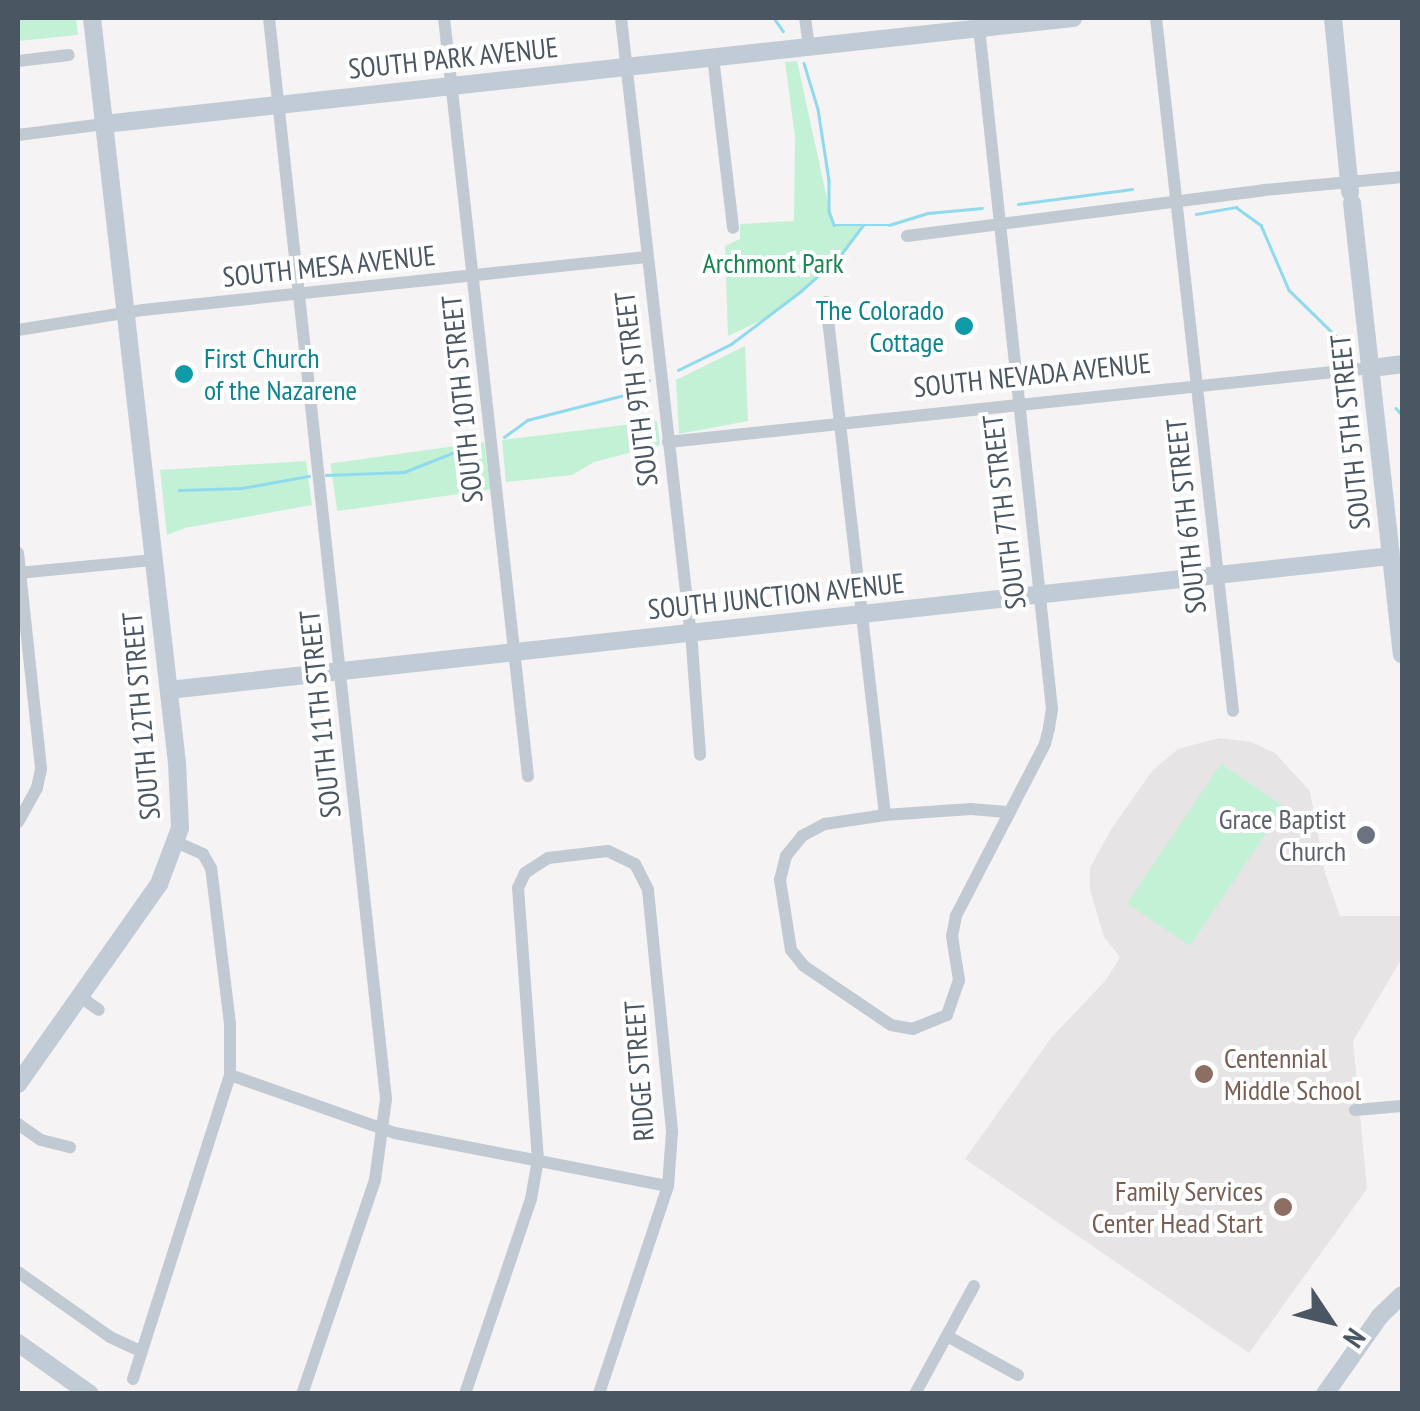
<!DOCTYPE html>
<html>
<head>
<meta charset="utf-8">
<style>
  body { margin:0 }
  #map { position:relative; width:1420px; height:1411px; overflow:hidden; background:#f5f3f3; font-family:"PT Sans Narrow",sans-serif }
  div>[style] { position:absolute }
  .education>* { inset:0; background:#e6e4e5 }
  .green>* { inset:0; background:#c3f1d5; transform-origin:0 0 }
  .stream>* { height:2.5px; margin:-1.25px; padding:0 1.25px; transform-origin:1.25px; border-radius:1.25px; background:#90daee }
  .street>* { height:12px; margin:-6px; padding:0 6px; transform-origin:6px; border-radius:6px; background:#c1cad2 }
  .secondary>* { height:18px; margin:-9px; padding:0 9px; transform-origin:9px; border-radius:9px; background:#c1cbd6 }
  .dots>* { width:28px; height:28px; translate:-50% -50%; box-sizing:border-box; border:5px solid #fff; border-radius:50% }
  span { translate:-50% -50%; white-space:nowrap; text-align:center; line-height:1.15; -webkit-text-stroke:8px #fff; paint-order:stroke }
  .street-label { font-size:28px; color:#4a5661 }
  .park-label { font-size:28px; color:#17864f }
  .culture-label { font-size:28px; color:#0d838f }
  .right { translate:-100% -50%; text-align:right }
  .left { translate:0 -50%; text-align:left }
  .worship-label { font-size:28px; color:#5b616d }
  .education-label { font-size:28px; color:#785e54 }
  .frame { position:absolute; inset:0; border:20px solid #4a5661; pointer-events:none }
  .north { position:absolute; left:1280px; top:1271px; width:100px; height:100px; -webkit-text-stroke:8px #fff; paint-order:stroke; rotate:125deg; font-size:28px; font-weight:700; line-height:40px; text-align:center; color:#4a5661 }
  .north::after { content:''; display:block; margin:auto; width:35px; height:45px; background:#4a5661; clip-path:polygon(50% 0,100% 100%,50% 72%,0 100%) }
</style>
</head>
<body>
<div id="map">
  <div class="education">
    <div style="clip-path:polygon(1219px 738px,1251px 742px,1275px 753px,1310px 791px,1325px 873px,1340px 916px,1402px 916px,1402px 958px,1353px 1041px,1367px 1189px,1249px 1353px,965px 1159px,1051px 1038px,1106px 980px,1120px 957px,1104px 937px,1090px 890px,1090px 868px,1112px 828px,1152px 771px,1178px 749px)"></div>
  </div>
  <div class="green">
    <div style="clip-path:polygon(18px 18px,76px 18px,78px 35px,18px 41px)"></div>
    <div style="clip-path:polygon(797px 61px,831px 217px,835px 225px,864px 224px,839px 257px,801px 291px,764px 319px,728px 336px,725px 246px,740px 239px,740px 224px,794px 221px,795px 136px,785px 62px)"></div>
    <div style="clip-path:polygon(745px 346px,748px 421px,679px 434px,676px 380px)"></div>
    <div style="clip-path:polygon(657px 421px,660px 445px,594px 462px,572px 475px,506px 482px,502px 440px)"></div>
    <div style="left:484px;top:442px;width:48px;height:155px;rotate:82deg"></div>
    <div style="clip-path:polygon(306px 461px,312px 505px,185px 528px,167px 535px,160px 470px)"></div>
    <div style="left:1221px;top:764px;width:76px;height:168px;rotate:34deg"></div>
  </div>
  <div class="stream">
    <div style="left:774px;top:18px;width:16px;rotate:55deg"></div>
    <div style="left:804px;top:63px;width:48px;rotate:73.1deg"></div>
    <div style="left:818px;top:109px;width:72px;rotate:81.2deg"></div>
    <div style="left:829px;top:180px;width:31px;rotate:90deg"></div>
    <div style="left:829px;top:211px;width:15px;rotate:70deg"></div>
    <div style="left:834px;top:225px;width:55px"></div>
    <div style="left:889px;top:225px;width:41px;rotate:-17.1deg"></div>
    <div style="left:928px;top:213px;width:54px;rotate:-5.3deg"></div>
    <div style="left:1018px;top:204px;width:115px;rotate:-7.5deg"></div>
    <div style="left:1196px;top:214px;width:41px;rotate:-9.9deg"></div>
    <div style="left:1236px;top:207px;width:31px;rotate:36deg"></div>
    <div style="left:1261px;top:225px;width:71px;rotate:66.7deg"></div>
    <div style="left:1289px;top:290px;width:67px;rotate:44.4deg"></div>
    <div style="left:678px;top:370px;width:59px;rotate:-26.1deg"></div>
    <div style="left:731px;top:344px;width:88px;rotate:-37.1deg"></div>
    <div style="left:801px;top:291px;width:51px;rotate:-41.8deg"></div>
    <div style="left:839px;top:257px;width:40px;rotate:-53deg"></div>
    <div style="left:1396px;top:408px;width:9px;rotate:49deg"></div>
    <div style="left:504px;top:437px;width:29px;rotate:-36deg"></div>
    <div style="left:527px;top:420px;width:108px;rotate:-14.4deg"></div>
    <div style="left:632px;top:393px;width:21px;rotate:-37deg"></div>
    <div style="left:326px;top:475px;width:78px;rotate:-2.2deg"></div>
    <div style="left:404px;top:472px;width:79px;rotate:-21.4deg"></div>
    <div style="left:179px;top:490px;width:63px;rotate:-1.8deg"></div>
    <div style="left:242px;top:488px;width:68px;rotate:-10.2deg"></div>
  </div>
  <div class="street">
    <div style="left:269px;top:18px;width:1087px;rotate:83.82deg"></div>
    <div style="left:386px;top:1099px;width:82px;rotate:97.7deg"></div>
    <div style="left:375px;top:1180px;width:226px;rotate:108.8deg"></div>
    <div style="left:444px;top:18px;width:763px;rotate:83.68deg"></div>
    <div style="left:621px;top:18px;width:631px;rotate:83.54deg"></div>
    <div style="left:692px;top:645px;width:110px;rotate:85.8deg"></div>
    <div style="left:805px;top:18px;width:29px;rotate:82deg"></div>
    <div style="left:978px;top:18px;width:695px;rotate:83.89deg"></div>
    <div style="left:1052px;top:709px;width:19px;rotate:99deg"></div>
    <div style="left:1049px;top:728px;width:16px;rotate:104deg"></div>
    <div style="left:1045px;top:744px;width:194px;rotate:117.4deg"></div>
    <div style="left:956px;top:916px;width:20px;rotate:101deg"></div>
    <div style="left:952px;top:936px;width:45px;rotate:81deg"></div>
    <div style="left:959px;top:980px;width:37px;rotate:109deg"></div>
    <div style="left:947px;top:1015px;width:37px;rotate:158deg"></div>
    <div style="left:913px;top:1029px;width:22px;rotate:-170deg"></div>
    <div style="left:891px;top:1025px;width:105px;rotate:-145.9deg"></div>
    <div style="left:804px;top:966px;width:21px;rotate:-129deg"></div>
    <div style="left:791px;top:950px;width:71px;rotate:-98.9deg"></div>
    <div style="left:780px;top:880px;width:25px;rotate:-76deg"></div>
    <div style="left:786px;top:856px;width:26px;rotate:-51deg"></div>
    <div style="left:802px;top:836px;width:26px;rotate:-28deg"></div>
    <div style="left:825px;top:824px;width:61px;rotate:-8.5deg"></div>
    <div style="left:885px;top:815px;width:86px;rotate:-4deg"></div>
    <div style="left:971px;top:809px;width:38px;rotate:5deg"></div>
    <div style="left:1156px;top:18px;width:697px;rotate:83.66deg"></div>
    <div style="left:713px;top:57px;width:172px;rotate:83.3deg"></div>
    <div style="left:18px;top:61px;width:51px;rotate:-6.7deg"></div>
    <div style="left:18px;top:135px;width:87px;rotate:-7.3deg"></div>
    <div style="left:907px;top:236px;width:360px;rotate:-7.3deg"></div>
    <div style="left:1264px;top:190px;width:139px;rotate:-5.4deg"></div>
    <div style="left:826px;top:302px;width:516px;rotate:83.44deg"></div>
    <div style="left:18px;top:330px;width:127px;rotate:-9.1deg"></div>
    <div style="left:143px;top:310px;width:506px;rotate:-6.01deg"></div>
    <div style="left:668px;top:442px;width:707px;rotate:-6.01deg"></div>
    <div style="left:18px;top:553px;width:217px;rotate:83.9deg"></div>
    <div style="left:41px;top:769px;width:19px;rotate:102deg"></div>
    <div style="left:37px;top:788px;width:39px;rotate:119deg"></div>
    <div style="left:18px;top:573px;width:137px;rotate:-5.5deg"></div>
    <div style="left:79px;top:996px;width:24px;rotate:35deg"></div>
    <div style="left:230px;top:1075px;width:175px;rotate:19.4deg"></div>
    <div style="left:395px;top:1133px;width:278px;rotate:11deg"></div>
    <div style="left:1355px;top:1110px;width:47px;rotate:-4.9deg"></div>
    <div style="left:18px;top:1124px;width:28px;rotate:35deg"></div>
    <div style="left:41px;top:1140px;width:30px;rotate:14deg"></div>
    <div style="left:18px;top:1272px;width:113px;rotate:35.2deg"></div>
    <div style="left:110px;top:1337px;width:35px;rotate:25deg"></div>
    <div style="left:947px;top:1336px;width:81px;rotate:28.8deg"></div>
    <div style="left:133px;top:1379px;width:319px;rotate:-72.3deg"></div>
    <div style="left:230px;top:1075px;width:51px;rotate:-90deg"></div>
    <div style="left:230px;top:1024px;width:157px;rotate:-96.9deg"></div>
    <div style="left:211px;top:868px;width:16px;rotate:-120deg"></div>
    <div style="left:203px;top:854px;width:27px;rotate:-156deg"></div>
    <div style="left:465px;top:1394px;width:206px;rotate:-71.3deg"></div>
    <div style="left:531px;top:1199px;width:40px;rotate:-80deg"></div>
    <div style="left:538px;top:1160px;width:273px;rotate:-94.2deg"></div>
    <div style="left:518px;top:888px;width:17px;rotate:-65deg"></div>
    <div style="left:525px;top:873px;width:27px;rotate:-33deg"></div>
    <div style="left:548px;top:858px;width:60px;rotate:-6.7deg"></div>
    <div style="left:608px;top:851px;width:30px;rotate:26deg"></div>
    <div style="left:635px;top:864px;width:29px;rotate:63deg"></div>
    <div style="left:648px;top:890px;width:243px;rotate:84.3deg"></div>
    <div style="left:672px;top:1132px;width:54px;rotate:94.2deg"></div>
    <div style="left:668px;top:1186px;width:219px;rotate:108.4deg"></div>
    <div style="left:915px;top:1394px;width:123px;rotate:-61.4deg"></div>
  </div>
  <div class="secondary">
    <div style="left:1333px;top:18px;width:175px;rotate:84.4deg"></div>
    <div style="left:104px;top:124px;width:975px;rotate:-6.24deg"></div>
    <div style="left:1352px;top:203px;width:454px;rotate:83.7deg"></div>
    <div style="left:1371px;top:368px;width:31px;rotate:-7deg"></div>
    <div style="left:169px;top:690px;width:1228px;rotate:-6.26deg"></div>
    <div style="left:18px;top:1084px;width:245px;rotate:-54.8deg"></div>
    <div style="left:159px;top:884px;width:60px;rotate:-69.4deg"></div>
    <div style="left:180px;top:828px;width:65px;rotate:-92.6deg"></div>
    <div style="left:177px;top:763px;width:750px;rotate:-96.51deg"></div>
    <div style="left:18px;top:1343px;width:88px;rotate:35.3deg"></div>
    <div style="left:1325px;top:1394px;width:95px;rotate:-54.8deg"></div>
    <div style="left:1380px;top:1316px;width:30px;rotate:-44deg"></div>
  </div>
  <div class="dots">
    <div style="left:964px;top:326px;background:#0f9aa8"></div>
    <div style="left:184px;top:374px;background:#0f9aa8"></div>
    <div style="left:1366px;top:835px;background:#6b7280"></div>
    <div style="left:1204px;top:1074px;background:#8d6e63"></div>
    <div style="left:1283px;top:1207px;background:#8d6e63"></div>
  </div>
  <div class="street-label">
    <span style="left:453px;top:58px;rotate:-6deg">SOUTH PARK AVENUE</span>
    <span style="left:329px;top:266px;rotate:-6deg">SOUTH MESA AVENUE</span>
    <span style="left:1032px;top:375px;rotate:-6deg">SOUTH NEVADA AVENUE</span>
    <span style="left:636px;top:389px;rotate:-97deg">SOUTH 9TH STREET</span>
    <span style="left:462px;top:399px;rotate:-96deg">SOUTH 10TH STREET</span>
    <span style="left:1350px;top:432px;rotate:-96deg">SOUTH 5TH STREET</span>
    <span style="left:1004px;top:512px;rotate:-97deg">SOUTH 7TH STREET</span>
    <span style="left:1186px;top:516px;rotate:-96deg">SOUTH 6TH STREET</span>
    <span style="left:776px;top:596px;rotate:-6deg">SOUTH JUNCTION AVENUE</span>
    <span style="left:320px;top:714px;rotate:-96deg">SOUTH 11TH STREET</span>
    <span style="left:141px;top:716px;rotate:-95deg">SOUTH 12TH STREET</span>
    <span style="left:639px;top:1071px;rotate:-94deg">RIDGE STREET</span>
  </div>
  <div class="park-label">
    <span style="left:773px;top:263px">Archmont Park</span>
  </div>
  <div class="culture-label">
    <span class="right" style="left:944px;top:326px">The Colorado<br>Cottage</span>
    <span class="left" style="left:204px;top:374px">First Church<br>of the Nazarene</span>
  </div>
  <div class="worship-label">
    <span class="right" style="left:1346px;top:835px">Grace Baptist<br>Church</span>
  </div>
  <div class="education-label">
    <span class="left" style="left:1224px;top:1074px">Centennial<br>Middle School</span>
    <span class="right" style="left:1263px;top:1207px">Family Services<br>Center Head Start</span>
  </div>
  <div class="frame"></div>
  <div class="north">N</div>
</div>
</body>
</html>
